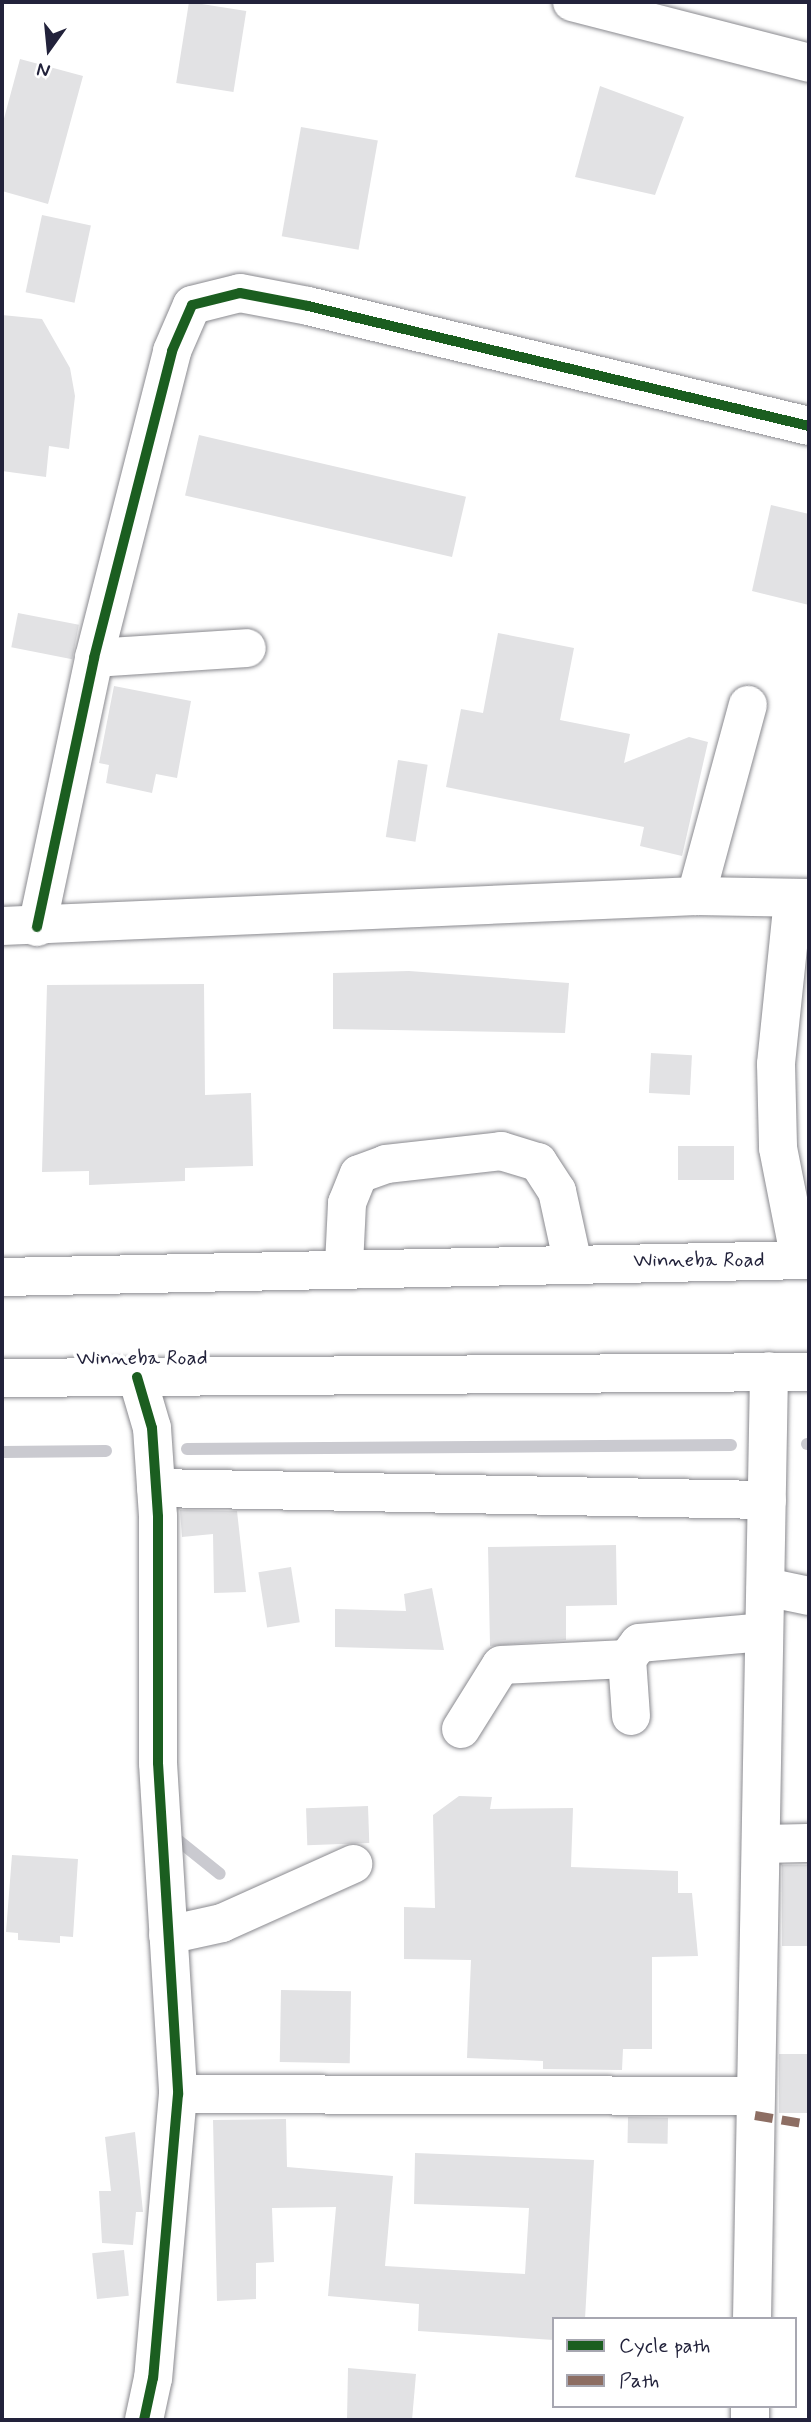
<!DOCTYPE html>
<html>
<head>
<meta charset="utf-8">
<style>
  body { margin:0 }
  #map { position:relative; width:811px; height:2422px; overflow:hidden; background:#fff; font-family:Mynerve,sans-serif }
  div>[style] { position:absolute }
  .stream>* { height:12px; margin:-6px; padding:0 6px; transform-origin:6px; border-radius:6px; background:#cacad0 }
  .building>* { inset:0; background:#e2e2e4; transform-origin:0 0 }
  .roads { filter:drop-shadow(0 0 2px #8a8a8f) drop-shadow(0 0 2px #8a8a8f) }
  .minor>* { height:38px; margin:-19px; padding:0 19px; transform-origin:19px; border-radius:19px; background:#fff }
  .highway>* { height:38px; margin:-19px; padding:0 19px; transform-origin:19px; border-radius:19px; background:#fff }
  .quiet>* { height:9px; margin-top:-4.5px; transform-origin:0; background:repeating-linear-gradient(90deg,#8d6e63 0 18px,transparent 0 27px) }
  .cycleway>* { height:10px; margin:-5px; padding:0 5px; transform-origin:5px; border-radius:5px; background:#1b5e20 }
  span { translate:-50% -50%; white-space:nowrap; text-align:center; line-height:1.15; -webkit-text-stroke:7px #fff; paint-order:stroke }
  .street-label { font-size:21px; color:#22223b }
  .frame { position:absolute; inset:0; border:4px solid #22223b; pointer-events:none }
  .legend { position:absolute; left:552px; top:2317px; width:245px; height:91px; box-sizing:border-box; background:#fff; border:2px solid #a7a7b1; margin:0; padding:9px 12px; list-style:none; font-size:21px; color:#22223b }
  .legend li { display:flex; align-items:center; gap:14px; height:35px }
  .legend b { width:35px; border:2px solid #a7a7b1 }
  .north { position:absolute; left:14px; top:14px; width:70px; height:70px; -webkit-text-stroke:5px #fff; paint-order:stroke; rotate:195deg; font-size:19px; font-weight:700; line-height:28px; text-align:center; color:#22223b }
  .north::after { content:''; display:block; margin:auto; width:24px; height:32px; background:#22223b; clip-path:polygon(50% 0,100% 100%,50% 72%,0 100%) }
</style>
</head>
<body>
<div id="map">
  <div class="stream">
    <div style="left:807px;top:1444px;width:2px"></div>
    <div style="left:187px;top:1449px;width:544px;rotate:-0.42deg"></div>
    <div style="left:2px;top:1452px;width:104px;rotate:-0.6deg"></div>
    <div style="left:169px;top:1833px;width:65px;rotate:38.8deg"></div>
  </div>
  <div class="building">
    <div style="left:189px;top:2px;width:58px;height:82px;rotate:9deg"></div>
    <div style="clip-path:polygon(20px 59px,83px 76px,48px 204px,2px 191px,2px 126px)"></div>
    <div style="clip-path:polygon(600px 86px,684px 117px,655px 195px,575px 177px)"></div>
    <div style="left:301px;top:127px;width:78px;height:111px;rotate:10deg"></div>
    <div style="left:42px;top:215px;width:50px;height:79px;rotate:12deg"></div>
    <div style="clip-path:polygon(2px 315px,42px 319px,70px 368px,75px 396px,69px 449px,49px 446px,46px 477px,2px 471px)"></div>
    <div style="left:199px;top:435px;width:274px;height:62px;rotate:13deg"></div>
    <div style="clip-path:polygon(771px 505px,809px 514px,809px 605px,752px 591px)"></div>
    <div style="left:18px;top:613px;width:62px;height:35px;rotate:11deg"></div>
    <div style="clip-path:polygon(498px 633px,574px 648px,560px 720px,630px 734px,624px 763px,689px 737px,708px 742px,682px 856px,640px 846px,644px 827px,446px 787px,461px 709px,483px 713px)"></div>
    <div style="clip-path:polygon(114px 686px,191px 701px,177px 778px,156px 774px,152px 793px,106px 783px,109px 765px,99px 763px)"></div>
    <div style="left:398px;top:760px;width:30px;height:78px;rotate:9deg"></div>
    <div style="clip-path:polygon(409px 971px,569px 983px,565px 1033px,333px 1029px,333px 973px)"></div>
    <div style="clip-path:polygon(204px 984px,205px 1095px,251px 1093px,253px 1166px,185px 1168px,185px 1181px,89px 1185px,89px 1171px,42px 1172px,47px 985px)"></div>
    <div style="left:651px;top:1053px;width:41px;height:40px;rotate:3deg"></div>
    <div style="left:734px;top:1146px;width:34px;height:56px;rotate:90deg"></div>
    <div style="clip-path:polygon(180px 1510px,237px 1511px,246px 1592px,214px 1593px,213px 1534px,182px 1537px)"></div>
    <div style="clip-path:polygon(616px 1545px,617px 1605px,566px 1606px,566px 1640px,490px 1646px,488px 1547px)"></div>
    <div style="left:291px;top:1567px;width:56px;height:33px;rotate:81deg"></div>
    <div style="clip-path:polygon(432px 1588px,444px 1650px,335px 1647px,335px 1609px,406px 1611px,404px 1594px)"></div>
    <div style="clip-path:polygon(459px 1796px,492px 1797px,490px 1809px,573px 1808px,571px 1867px,678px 1871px,678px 1893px,692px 1893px,698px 1956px,652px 1957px,652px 2049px,623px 2049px,622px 2070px,543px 2069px,543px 2061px,467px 2058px,471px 1960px,404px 1959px,404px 1907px,435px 1908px,433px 1815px)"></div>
    <div style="left:368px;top:1806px;width:37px;height:62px;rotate:88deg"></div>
    <div style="clip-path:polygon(12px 1855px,78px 1859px,73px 1937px,60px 1936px,60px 1943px,18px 1940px,18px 1933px,6px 1932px)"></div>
    <div style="left:782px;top:1865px;width:27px;height:81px"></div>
    <div style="left:281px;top:1990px;width:70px;height:72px;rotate:1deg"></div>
    <div style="left:779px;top:2054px;width:30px;height:59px"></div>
    <div style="left:628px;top:2117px;width:40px;height:26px;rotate:1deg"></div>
    <div style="clip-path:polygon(286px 2119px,287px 2167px,393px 2176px,385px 2266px,525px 2274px,529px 2208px,414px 2204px,415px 2153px,594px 2160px,585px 2319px,554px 2319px,554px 2340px,418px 2331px,419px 2304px,328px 2296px,336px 2207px,272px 2208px,274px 2262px,256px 2263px,256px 2299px,217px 2301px,213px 2120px)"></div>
    <div style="clip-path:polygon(135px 2132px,143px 2212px,136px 2212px,133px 2245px,102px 2243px,99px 2191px,111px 2191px,105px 2137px)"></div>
    <div style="left:124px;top:2250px;width:46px;height:32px;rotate:84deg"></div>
    <div style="clip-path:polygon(348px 2368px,416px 2374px,412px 2420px,347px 2420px)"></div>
  </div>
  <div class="roads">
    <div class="minor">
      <div style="left:572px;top:2px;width:245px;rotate:14.4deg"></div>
      <div style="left:94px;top:658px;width:153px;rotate:-3.7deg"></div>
      <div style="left:696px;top:896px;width:198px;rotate:-74.8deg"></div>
      <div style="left:793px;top:899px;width:166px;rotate:95.9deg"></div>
      <div style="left:776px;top:1064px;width:84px;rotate:88.6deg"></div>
      <div style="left:778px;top:1148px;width:114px;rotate:78.9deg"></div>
      <div style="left:2px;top:926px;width:695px;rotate:-2.48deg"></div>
      <div style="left:696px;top:896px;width:113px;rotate:1deg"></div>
      <div style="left:37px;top:927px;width:275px;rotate:-78deg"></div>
      <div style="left:94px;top:658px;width:317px;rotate:-75.7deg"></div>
      <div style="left:172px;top:351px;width:50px;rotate:-66.5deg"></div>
      <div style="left:192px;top:305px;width:49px;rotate:-14deg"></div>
      <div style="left:240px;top:293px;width:69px;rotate:10.8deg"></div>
      <div style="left:308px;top:306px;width:515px;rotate:13.47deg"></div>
      <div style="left:344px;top:1265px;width:62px;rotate:-87.2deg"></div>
      <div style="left:347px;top:1203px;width:31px;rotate:-68deg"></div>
      <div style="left:359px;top:1174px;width:29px;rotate:-20deg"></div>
      <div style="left:386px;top:1164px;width:116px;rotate:-6.4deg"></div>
      <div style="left:501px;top:1151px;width:39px;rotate:17deg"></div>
      <div style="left:538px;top:1162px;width:35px;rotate:57deg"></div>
      <div style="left:557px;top:1191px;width:71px;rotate:77.7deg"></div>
      <div style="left:137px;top:1377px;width:53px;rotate:73.6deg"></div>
      <div style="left:152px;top:1428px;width:89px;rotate:86.1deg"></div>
      <div style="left:158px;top:1517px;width:246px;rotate:90deg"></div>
      <div style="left:158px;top:1763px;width:332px;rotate:86.5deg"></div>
      <div style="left:178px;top:2094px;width:285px;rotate:95deg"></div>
      <div style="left:153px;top:2378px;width:43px;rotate:102.1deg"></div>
      <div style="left:156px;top:1488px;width:611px;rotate:1.13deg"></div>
      <div style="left:766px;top:1587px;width:44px;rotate:11.8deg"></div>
      <div style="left:631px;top:1716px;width:57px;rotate:-94deg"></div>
      <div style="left:627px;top:1659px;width:20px;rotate:-53deg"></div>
      <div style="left:639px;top:1643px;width:125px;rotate:-5deg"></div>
      <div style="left:461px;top:1729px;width:75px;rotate:-58deg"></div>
      <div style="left:501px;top:1665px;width:126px;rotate:-2.7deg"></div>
      <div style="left:761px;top:1844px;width:48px;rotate:-1.2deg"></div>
      <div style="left:168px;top:1935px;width:55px;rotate:-12.5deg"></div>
      <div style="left:222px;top:1923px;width:144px;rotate:-24.2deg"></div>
      <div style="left:178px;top:2094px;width:577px;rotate:0.2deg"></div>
      <div style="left:752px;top:2319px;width:948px;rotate:-88.97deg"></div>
      <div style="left:750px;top:2420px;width:14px;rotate:-90deg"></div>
    </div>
    <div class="highway">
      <div style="left:2px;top:1277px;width:807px;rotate:-1.21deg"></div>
      <div style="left:2px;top:1378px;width:807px;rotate:-0.43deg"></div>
    </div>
  </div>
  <div class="quiet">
    <div style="left:755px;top:2115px;width:55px;rotate:9.5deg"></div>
  </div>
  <div class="cycleway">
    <div style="left:37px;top:927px;width:275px;rotate:-78deg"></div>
    <div style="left:94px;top:658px;width:317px;rotate:-75.7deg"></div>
    <div style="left:172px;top:351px;width:50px;rotate:-66.5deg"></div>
    <div style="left:192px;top:305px;width:49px;rotate:-14deg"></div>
    <div style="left:240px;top:293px;width:69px;rotate:10.8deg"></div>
    <div style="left:308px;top:306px;width:515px;rotate:13.47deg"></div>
    <div style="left:137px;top:1377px;width:53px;rotate:73.6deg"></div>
    <div style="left:152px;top:1428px;width:89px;rotate:86.1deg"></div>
    <div style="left:158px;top:1517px;width:246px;rotate:90deg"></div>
    <div style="left:158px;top:1763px;width:332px;rotate:86.5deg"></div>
    <div style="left:178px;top:2094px;width:285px;rotate:95deg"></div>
    <div style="left:153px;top:2378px;width:43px;rotate:102.1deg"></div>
  </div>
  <div class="street-label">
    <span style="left:699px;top:1260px">Winneba Road</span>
    <span style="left:142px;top:1358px">Winneba Road</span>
  </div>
  <div class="frame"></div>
  <ul class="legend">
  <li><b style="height:9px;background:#1b5e20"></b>Cycle path</li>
  <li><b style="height:9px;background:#8d6e63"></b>Path</li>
  </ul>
  <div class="north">N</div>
</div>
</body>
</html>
